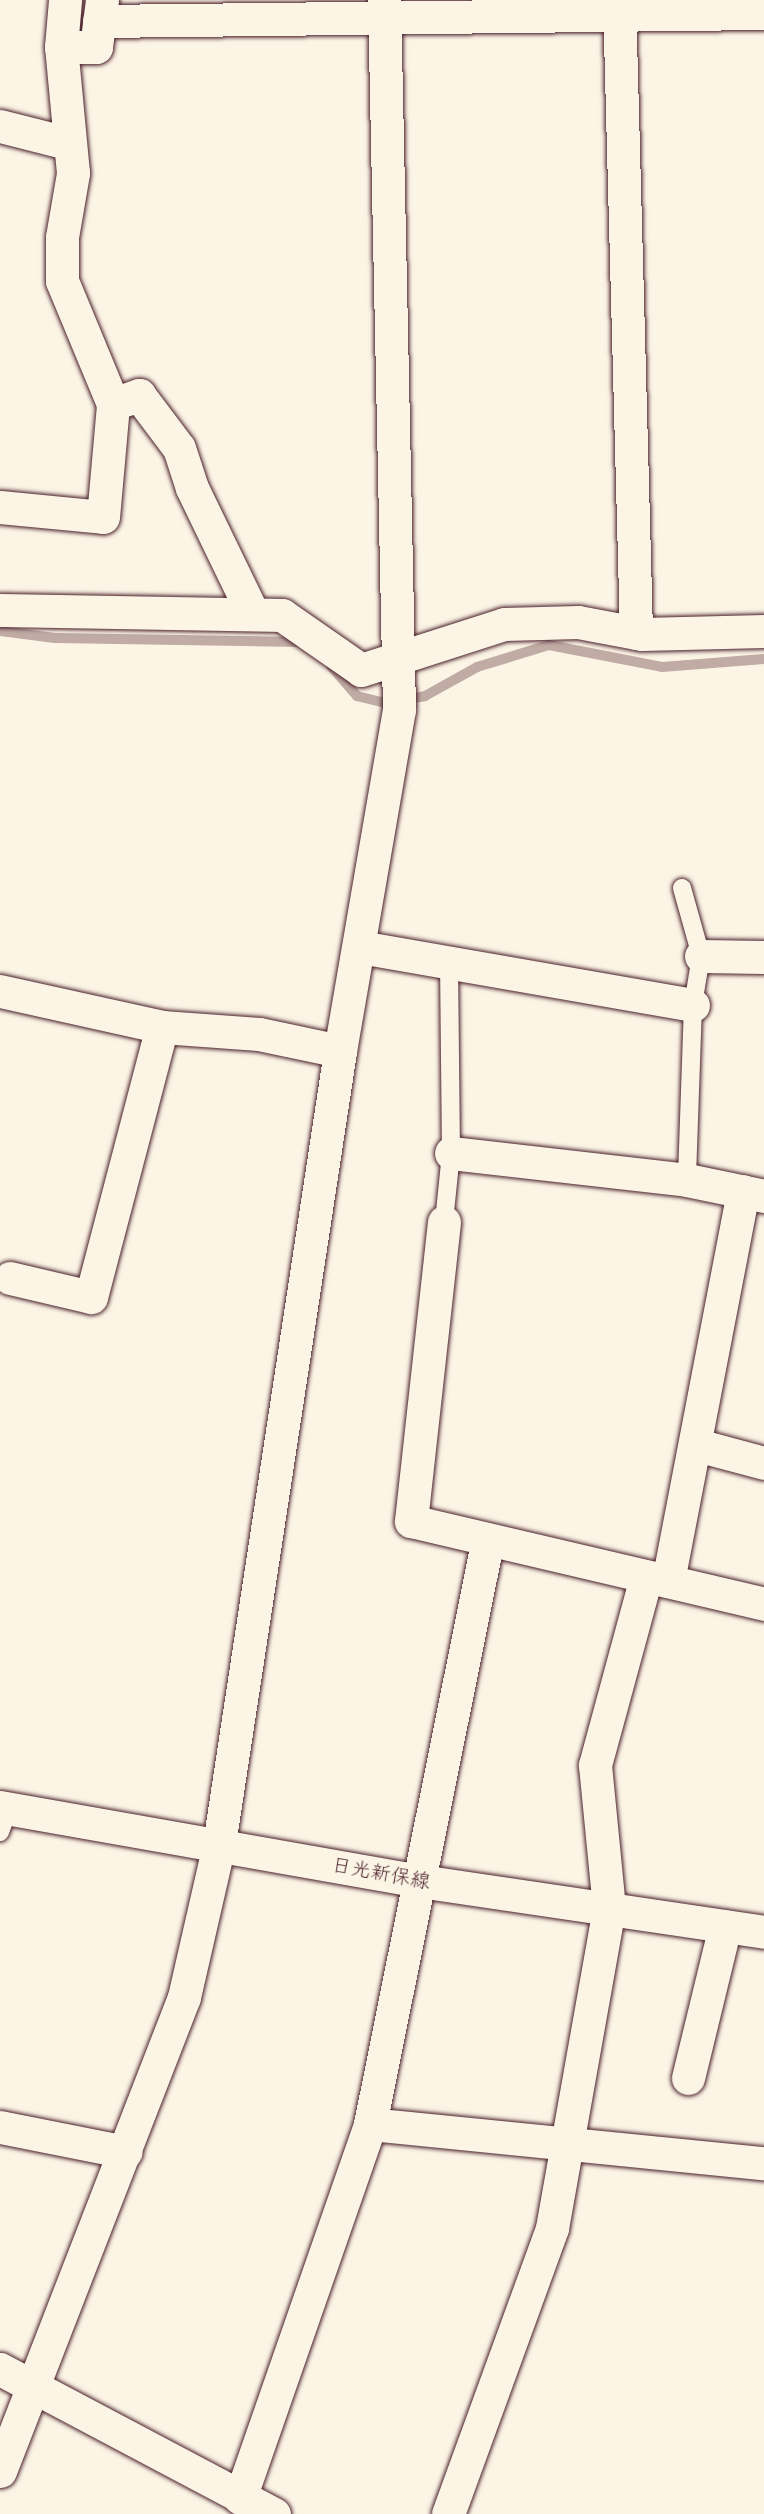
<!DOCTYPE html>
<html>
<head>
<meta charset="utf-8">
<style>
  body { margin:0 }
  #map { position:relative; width:764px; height:2514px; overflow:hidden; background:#fcf5e5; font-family:Itim,"Klee One",sans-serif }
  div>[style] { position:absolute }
  .stream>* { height:10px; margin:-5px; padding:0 5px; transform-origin:5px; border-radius:5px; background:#c0aca5 }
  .roads { filter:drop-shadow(0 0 2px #4a1f2b) drop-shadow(0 0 2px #4a1f2b) }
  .lane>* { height:18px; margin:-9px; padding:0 9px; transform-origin:9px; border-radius:9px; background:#fcf5e5 }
  .street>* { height:33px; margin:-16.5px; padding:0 16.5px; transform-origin:16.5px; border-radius:16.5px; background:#fcf5e5 }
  span { translate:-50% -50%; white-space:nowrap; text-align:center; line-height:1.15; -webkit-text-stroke:5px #fcf5e5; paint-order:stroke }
  .street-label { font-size:20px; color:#4a1f2b }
</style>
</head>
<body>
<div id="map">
  <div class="stream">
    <div style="left:0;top:631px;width:55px;rotate:7.3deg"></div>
    <div style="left:55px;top:638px;width:248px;rotate:0.9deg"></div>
    <div style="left:331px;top:666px;width:40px;rotate:49deg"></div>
    <div style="left:357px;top:696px;width:30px;rotate:14deg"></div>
    <div style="left:386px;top:703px;width:40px;rotate:-10deg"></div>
    <div style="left:425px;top:696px;width:60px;rotate:-29.1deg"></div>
    <div style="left:477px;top:667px;width:75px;rotate:-17deg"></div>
    <div style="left:549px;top:645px;width:115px;rotate:11deg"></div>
    <div style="left:662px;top:667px;width:102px;rotate:-4.5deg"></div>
  </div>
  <div class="roads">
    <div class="lane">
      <div style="left:682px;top:888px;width:71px;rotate:74.4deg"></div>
      <div style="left:701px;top:956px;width:50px;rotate:99.3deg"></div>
      <div style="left:693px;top:1005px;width:175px;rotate:92deg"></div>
      <div style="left:444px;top:1222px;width:69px;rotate:-84.2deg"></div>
      <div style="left:451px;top:1153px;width:189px;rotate:-90.6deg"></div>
      <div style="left:0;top:1832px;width:23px;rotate:-70deg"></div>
    </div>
    <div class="street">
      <div style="left:619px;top:0;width:633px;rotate:88.46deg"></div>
      <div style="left:99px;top:21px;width:665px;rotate:-0.69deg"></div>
      <div style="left:61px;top:47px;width:35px"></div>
      <div style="left:96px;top:47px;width:47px;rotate:-82.7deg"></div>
      <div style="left:0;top:126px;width:69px;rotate:14.2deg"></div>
      <div style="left:113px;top:404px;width:28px;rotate:-19deg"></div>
      <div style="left:139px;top:395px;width:66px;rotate:53deg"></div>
      <div style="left:179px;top:448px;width:42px;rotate:72deg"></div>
      <div style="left:192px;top:488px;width:136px;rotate:64.2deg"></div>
      <div style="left:0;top:507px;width:103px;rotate:5.5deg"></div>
      <div style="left:103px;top:517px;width:113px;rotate:-84.9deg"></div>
      <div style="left:113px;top:404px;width:133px;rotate:-112.5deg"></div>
      <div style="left:62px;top:281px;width:44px;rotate:-90deg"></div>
      <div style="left:62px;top:237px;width:65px;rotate:-80.2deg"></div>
      <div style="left:73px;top:173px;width:127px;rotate:-95.4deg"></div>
      <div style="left:61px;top:47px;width:47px;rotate:-85.1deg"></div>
      <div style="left:0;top:610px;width:282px;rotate:1deg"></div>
      <div style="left:282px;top:615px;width:96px;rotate:34.8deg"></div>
      <div style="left:361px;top:670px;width:150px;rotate:-17.8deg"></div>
      <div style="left:504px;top:624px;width:74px;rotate:-1.5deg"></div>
      <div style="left:578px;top:622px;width:65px;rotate:10.6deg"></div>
      <div style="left:642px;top:634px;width:122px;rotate:-1.4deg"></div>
      <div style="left:360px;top:947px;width:338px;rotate:9.9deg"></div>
      <div style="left:701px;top:956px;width:63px;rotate:0.9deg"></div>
      <div style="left:0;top:991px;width:166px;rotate:12.5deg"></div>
      <div style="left:162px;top:1027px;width:97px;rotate:4.1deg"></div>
      <div style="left:259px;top:1034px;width:83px;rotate:11.9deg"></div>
      <div style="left:451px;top:1153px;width:238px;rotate:6.5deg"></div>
      <div style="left:687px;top:1180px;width:79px;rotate:11.7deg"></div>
      <div style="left:444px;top:1222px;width:301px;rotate:96.3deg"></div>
      <div style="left:411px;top:1521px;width:363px;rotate:13.2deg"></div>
      <div style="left:10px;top:1278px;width:83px;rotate:13.2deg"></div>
      <div style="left:91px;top:1297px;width:279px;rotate:-75.3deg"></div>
      <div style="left:697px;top:1445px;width:69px;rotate:15deg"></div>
      <div style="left:668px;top:1581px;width:397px;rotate:-79.1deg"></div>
      <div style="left:0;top:1807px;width:426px;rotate:10deg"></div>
      <div style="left:420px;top:1881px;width:348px;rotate:8.4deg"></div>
      <div style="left:688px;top:2078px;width:156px;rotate:-76.3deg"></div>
      <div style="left:370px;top:2124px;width:396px;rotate:5.7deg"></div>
      <div style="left:0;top:2127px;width:128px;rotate:11.2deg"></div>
      <div style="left:0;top:2369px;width:310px;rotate:27.9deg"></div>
      <div style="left:0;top:2471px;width:508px;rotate:-68.78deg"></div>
      <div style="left:184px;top:1997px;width:157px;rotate:-77.1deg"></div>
      <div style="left:219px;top:1844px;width:802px;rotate:-81.32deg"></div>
      <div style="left:340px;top:1051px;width:346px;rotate:-80.2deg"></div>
      <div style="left:399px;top:710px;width:710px;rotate:-91.21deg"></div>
      <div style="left:240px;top:2498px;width:396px;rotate:-70.8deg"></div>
      <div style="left:370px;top:2124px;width:593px;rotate:-78.61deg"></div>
      <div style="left:448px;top:2514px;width:304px;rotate:-70deg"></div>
      <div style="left:552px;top:2228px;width:325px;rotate:-79.9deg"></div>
      <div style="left:609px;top:1908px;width:144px;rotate:-95.6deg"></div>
      <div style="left:595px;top:1765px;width:195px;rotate:-74.8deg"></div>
    </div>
  </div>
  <div class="street-label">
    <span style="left:381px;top:1873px;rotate:10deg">日光新保線</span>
  </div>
</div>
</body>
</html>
